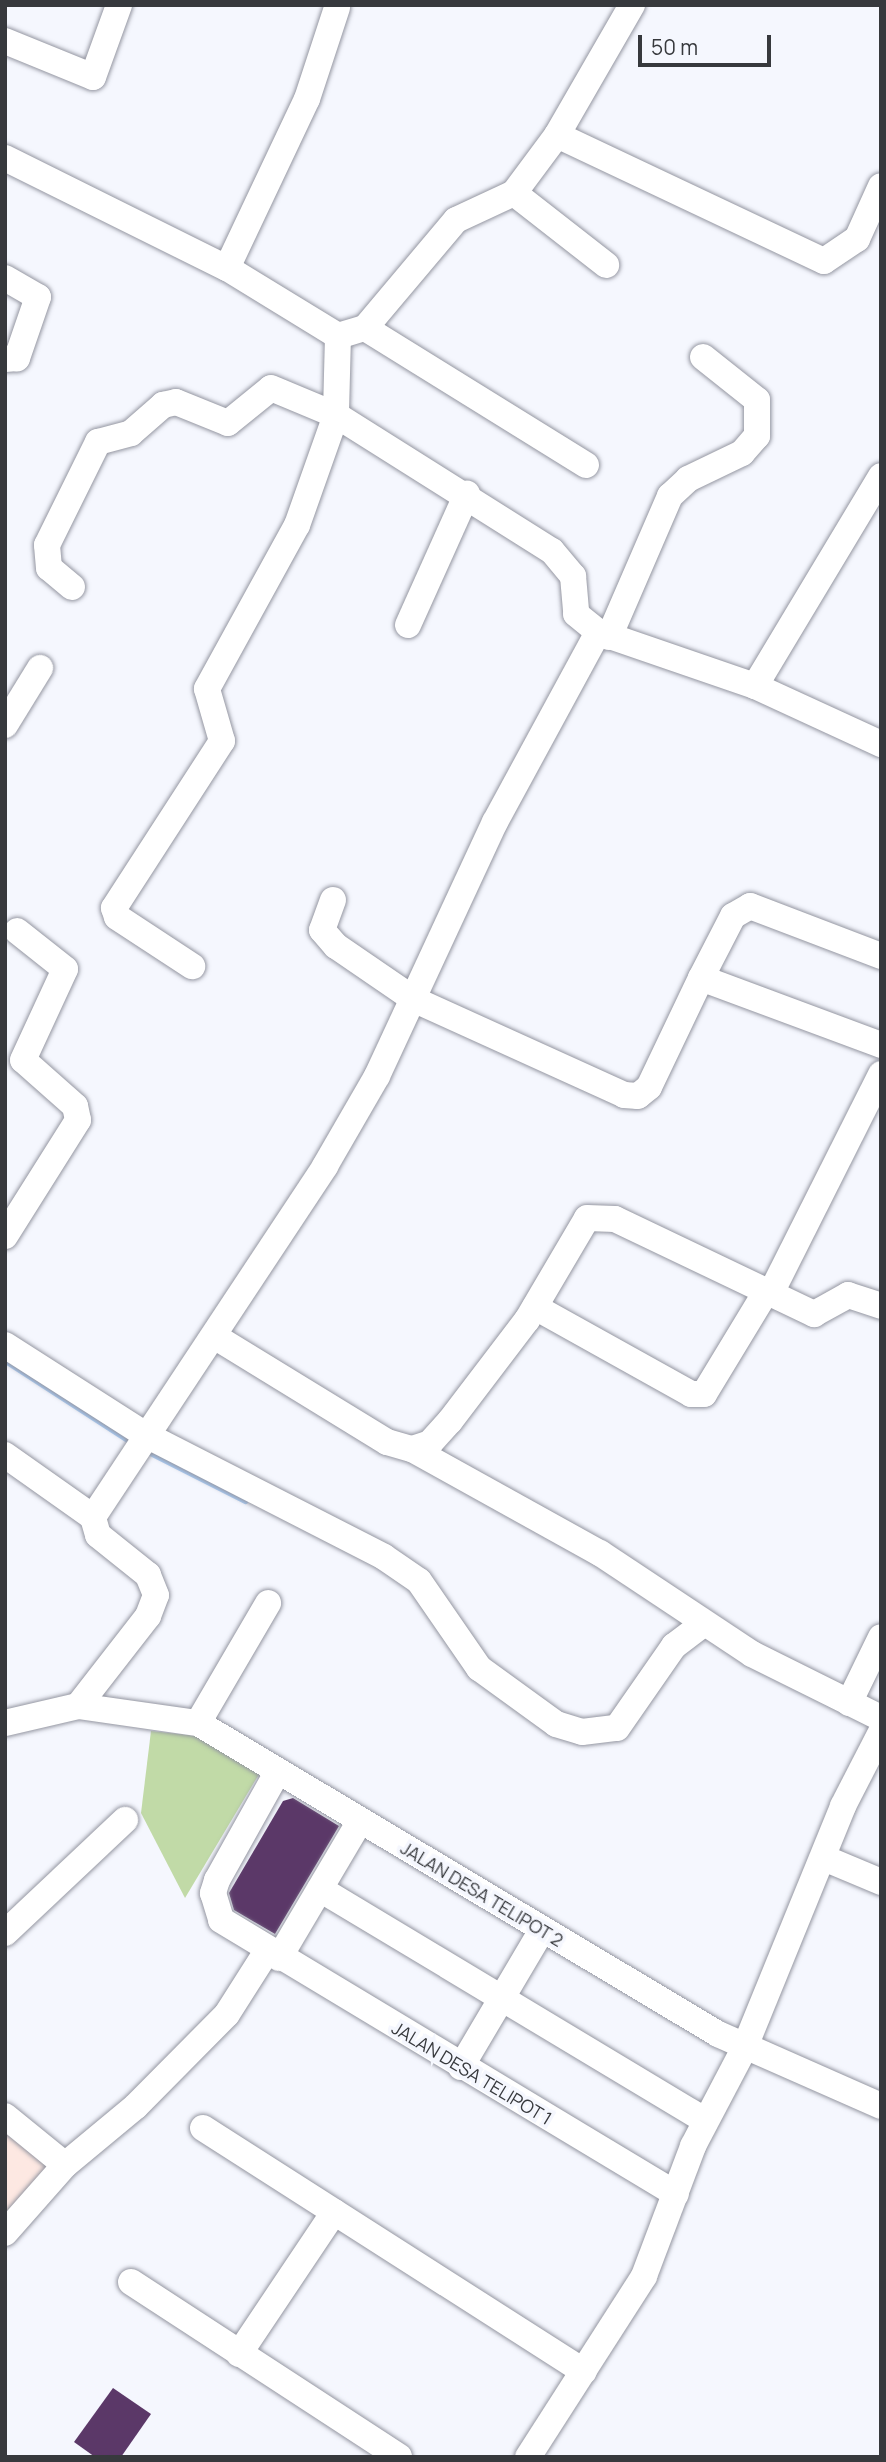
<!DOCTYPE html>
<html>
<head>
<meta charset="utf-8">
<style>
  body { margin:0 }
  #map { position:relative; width:886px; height:2462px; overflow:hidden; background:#f5f7fe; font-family:Manrope,sans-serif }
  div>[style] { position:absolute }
  .education>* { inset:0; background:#fde8e2 }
  .green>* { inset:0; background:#c1daa7 }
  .stream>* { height:5px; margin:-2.5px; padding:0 2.5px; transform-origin:2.5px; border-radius:2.5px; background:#a7caf4 }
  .building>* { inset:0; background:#5b3868 }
  .roads { filter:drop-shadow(0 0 2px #9496a1) drop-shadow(0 0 2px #9496a1) }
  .minor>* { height:26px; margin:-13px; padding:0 13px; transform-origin:13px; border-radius:13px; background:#fff }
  span { translate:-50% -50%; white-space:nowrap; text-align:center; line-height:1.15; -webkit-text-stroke:7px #f5f7fe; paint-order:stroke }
  .street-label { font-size:18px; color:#37393d }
  .frame { position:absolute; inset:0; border:7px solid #37393d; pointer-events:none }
  .scale { position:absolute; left:638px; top:35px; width:133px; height:32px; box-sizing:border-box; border:4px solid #37393d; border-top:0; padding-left:9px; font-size:21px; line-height:24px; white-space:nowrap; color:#37393d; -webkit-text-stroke:5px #f5f7fe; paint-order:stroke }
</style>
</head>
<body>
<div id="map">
  <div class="education">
    <div style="clip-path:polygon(5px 2124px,54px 2166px,5px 2226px)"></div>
  </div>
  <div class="green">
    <div style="clip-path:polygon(151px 1731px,206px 1737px,261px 1771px,185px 1898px,141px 1813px)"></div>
  </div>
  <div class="stream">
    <div style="left:5px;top:1361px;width:149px;rotate:32.9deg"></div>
    <div style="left:148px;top:1452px;width:109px;rotate:26.8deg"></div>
  </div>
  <div class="building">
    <div style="clip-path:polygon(293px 1798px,339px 1826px,275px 1934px,234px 1910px,229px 1893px,283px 1801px)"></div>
    <div style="clip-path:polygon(113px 2388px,151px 2414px,121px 2457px,95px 2457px,74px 2442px)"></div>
  </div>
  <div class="roads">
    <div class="minor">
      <div style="left:5px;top:41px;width:95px;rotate:22.2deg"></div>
      <div style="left:93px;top:77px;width:77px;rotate:-70.1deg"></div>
      <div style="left:557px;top:135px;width:295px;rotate:25.3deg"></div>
      <div style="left:824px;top:261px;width:40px;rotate:-34deg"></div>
      <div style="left:857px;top:239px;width:58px;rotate:-65.6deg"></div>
      <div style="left:5px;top:158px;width:248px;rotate:26.4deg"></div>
      <div style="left:227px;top:268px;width:130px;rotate:31.5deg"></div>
      <div style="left:338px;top:336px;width:79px;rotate:91.5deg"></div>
      <div style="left:336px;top:415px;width:255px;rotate:32.2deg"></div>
      <div style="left:552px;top:551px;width:33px;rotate:50deg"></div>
      <div style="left:573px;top:576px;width:38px;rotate:85deg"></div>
      <div style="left:576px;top:614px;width:28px;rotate:39deg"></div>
      <div style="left:598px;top:632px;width:166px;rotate:19deg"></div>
      <div style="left:755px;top:686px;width:139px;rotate:24.7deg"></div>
      <div style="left:514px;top:193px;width:117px;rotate:38deg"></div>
      <div style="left:227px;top:268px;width:187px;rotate:-64.7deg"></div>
      <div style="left:307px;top:99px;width:96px;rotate:-71.8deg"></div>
      <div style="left:5px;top:278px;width:38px;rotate:30deg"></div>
      <div style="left:38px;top:297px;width:65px;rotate:109deg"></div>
      <div style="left:17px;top:358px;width:12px;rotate:175deg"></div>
      <div style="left:365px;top:328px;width:260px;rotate:31.8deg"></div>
      <div style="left:338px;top:336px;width:28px;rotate:-17deg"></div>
      <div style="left:365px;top:328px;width:141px;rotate:-49.9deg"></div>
      <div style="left:456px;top:220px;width:64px;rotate:-25deg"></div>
      <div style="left:514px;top:193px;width:72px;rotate:-53.4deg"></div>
      <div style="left:557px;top:135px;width:150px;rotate:-60deg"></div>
      <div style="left:72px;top:587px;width:30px;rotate:-140deg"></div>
      <div style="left:49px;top:568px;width:23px;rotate:-95deg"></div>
      <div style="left:47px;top:545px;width:115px;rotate:-63.7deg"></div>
      <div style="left:98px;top:442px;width:34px;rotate:-15deg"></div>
      <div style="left:131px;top:433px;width:43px;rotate:-41.2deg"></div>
      <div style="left:163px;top:405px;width:13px;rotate:-13deg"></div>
      <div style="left:176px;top:402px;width:56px;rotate:22deg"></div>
      <div style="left:228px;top:423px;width:55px;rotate:-39.1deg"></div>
      <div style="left:271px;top:388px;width:70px;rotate:22.6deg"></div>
      <div style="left:336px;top:415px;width:117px;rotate:109.5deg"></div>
      <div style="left:297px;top:525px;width:187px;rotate:118.8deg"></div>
      <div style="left:207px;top:689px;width:54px;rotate:73.9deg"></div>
      <div style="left:222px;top:741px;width:199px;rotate:122.9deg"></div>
      <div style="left:114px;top:908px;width:9px;rotate:72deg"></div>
      <div style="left:117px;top:917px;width:90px;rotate:33.2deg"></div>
      <div style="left:408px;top:625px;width:144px;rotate:-65.8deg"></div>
      <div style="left:609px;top:637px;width:154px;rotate:-66.6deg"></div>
      <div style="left:670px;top:496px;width:25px;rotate:-43deg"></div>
      <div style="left:688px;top:479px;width:60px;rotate:-25.7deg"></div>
      <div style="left:742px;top:453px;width:23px;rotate:-49deg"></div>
      <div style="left:757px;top:436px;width:36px;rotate:-90deg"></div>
      <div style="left:757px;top:400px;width:69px;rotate:-141.5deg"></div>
      <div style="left:755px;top:686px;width:245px;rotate:-59deg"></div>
      <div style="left:5px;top:725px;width:67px;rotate:-58.4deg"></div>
      <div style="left:333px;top:900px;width:32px;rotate:110deg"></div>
      <div style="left:322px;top:930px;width:21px;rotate:49deg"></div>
      <div style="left:336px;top:946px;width:96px;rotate:34.4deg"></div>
      <div style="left:415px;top:1000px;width:230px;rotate:24.4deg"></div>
      <div style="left:624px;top:1095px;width:14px;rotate:4deg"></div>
      <div style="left:638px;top:1096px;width:14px;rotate:-39deg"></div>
      <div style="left:649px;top:1087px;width:121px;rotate:-64.5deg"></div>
      <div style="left:701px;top:978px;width:192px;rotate:20.4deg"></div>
      <div style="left:701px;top:978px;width:70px;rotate:-62.7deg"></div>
      <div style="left:733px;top:916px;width:20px;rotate:-30deg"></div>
      <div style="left:750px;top:906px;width:140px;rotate:20.9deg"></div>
      <div style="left:5px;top:1236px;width:137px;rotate:-57.8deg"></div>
      <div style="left:78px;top:1120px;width:14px;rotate:-102deg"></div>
      <div style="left:75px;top:1106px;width:69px;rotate:-138.5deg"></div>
      <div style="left:23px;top:1060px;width:100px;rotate:-65.2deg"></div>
      <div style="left:65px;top:969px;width:61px;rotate:-141.6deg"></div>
      <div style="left:771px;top:1293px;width:245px;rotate:-63.3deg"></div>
      <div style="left:535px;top:1307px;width:179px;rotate:29.1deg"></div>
      <div style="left:691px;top:1394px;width:13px"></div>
      <div style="left:704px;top:1394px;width:122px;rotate:-58.8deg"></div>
      <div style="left:214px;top:1336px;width:203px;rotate:31.5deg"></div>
      <div style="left:387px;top:1442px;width:26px;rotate:16deg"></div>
      <div style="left:412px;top:1449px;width:19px;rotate:-18deg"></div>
      <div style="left:430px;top:1443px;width:30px;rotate:-48deg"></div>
      <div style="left:450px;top:1421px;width:127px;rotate:-52.7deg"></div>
      <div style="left:527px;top:1320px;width:118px;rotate:-59.5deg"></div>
      <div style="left:587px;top:1218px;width:28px;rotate:2deg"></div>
      <div style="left:615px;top:1219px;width:221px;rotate:25.5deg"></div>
      <div style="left:814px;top:1314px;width:39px;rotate:-29deg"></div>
      <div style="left:848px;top:1295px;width:35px;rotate:18deg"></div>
      <div style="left:5px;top:1345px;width:167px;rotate:32.6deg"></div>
      <div style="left:146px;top:1435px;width:267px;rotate:27.1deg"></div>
      <div style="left:384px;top:1557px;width:42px;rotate:34.4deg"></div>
      <div style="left:419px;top:1581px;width:106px;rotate:55.4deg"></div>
      <div style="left:479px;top:1668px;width:95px;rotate:36deg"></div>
      <div style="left:556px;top:1724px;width:27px;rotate:17deg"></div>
      <div style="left:582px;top:1732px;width:35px;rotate:-7deg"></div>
      <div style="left:617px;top:1728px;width:100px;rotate:-55.2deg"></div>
      <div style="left:674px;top:1646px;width:35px;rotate:-37deg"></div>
      <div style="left:412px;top:1449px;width:215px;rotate:29deg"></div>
      <div style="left:600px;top:1553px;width:182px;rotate:33.6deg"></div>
      <div style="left:752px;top:1654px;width:144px;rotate:26.4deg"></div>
      <div style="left:5px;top:1455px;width:108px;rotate:35.2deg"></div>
      <div style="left:849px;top:1703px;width:73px;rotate:-64.1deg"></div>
      <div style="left:78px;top:1706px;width:114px;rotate:-52.1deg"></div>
      <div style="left:148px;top:1616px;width:22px;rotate:-69deg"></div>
      <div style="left:156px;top:1595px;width:22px;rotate:-112deg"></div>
      <div style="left:148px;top:1575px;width:64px;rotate:-141.3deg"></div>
      <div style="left:98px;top:1535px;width:19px;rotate:-106deg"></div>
      <div style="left:93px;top:1517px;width:421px;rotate:-56.5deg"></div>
      <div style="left:325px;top:1166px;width:104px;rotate:-60deg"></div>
      <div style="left:377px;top:1076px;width:280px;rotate:-65.1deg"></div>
      <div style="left:495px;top:822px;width:216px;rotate:-61.5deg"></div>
      <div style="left:5px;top:1723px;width:75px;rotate:-13.1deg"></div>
      <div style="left:78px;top:1706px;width:121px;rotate:8.1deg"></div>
      <div style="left:198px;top:1723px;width:606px;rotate:30.88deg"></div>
      <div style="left:718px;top:2034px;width:178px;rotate:23.8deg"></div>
      <div style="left:198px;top:1723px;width:139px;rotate:-59.7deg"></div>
      <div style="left:278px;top:1771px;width:125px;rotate:119.2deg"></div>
      <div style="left:217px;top:1880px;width:14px;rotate:107deg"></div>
      <div style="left:213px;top:1893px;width:28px;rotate:73deg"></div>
      <div style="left:221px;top:1920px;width:531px;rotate:31.06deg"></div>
      <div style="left:824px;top:1858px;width:62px;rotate:22.8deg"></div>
      <div style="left:320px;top:1889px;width:449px;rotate:31deg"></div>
      <div style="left:5px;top:1933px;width:165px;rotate:-43.3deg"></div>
      <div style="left:279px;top:1958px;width:159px;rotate:-59.4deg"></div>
      <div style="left:461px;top:2067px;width:159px;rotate:-59.4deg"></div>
      <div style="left:5px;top:2116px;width:77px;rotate:39.2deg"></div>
      <div style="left:203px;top:2128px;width:452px;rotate:32.6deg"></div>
      <div style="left:5px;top:2233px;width:91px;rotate:-48.6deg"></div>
      <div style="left:65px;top:2165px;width:92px;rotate:-39.7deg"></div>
      <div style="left:136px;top:2106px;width:129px;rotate:-45.3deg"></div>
      <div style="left:227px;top:2014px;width:75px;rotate:-57.6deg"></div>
      <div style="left:131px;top:2282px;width:320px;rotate:33.1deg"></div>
      <div style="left:239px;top:2354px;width:171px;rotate:-56.2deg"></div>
      <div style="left:528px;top:2457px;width:215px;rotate:-57.3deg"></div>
      <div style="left:644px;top:2276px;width:139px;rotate:-69.3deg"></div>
      <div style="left:693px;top:2146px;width:110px;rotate:-62.3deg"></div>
      <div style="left:744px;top:2049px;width:262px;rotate:-67.8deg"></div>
      <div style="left:843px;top:1806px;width:83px;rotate:-62.8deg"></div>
    </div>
  </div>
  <div class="street-label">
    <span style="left:482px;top:1894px;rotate:31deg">JALAN DESA TELIPOT 2</span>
    <span style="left:472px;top:2073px;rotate:31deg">JALAN DESA TELIPOT 1</span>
  </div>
  <div class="frame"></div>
  <div class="scale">50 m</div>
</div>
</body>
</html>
